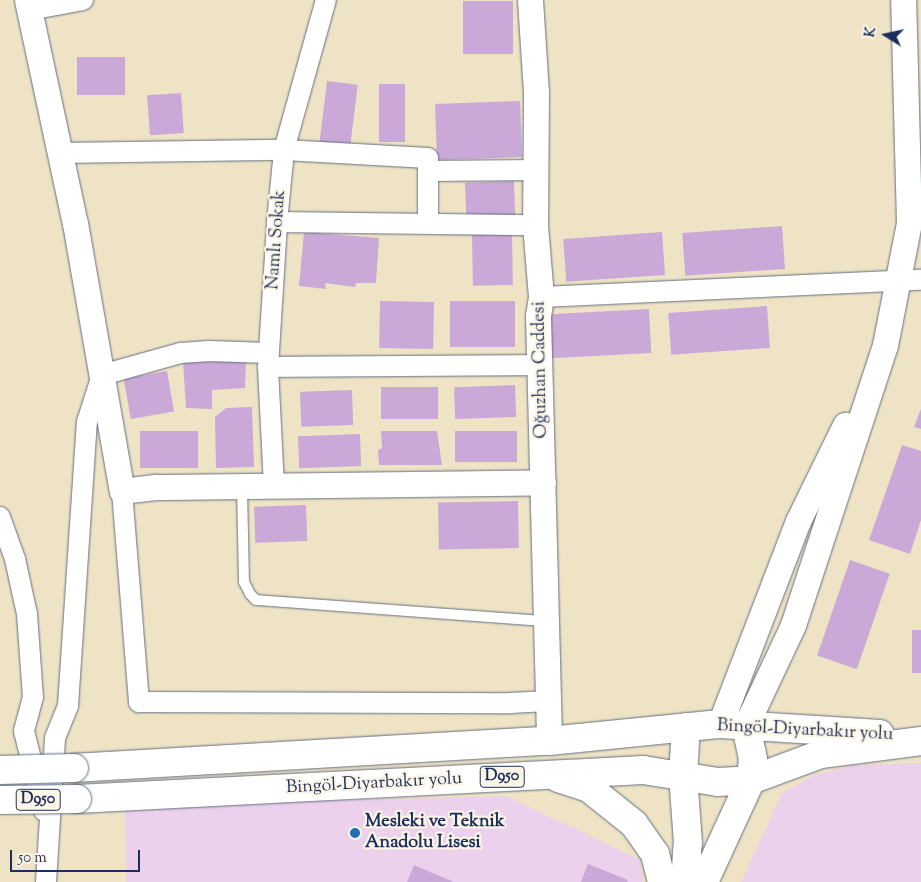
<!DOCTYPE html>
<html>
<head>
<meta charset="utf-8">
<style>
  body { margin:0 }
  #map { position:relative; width:921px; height:882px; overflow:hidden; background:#eee4c5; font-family:"Sorts Mill Goudy",serif }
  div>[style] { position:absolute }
  .built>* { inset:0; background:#ebd1eb }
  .building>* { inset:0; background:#caa9d9; transform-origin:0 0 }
  .roads { filter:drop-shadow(0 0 1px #656e82) drop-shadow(0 0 1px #656e82) }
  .service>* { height:10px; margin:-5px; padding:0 5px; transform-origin:5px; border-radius:5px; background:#fff }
  .minor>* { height:20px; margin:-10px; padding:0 10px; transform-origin:10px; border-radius:10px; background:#fff }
  .tertiary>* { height:25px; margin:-12.5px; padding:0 12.5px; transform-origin:12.5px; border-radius:12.5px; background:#fff }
  .primary>* { height:28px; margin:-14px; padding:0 14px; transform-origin:14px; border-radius:14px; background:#fff }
  .bridges { filter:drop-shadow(0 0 1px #656e82) drop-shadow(0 0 1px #656e82) }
  .primary-bridge>* { height:28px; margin:-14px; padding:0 14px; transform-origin:14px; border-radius:14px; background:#fff }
  .dots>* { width:14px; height:14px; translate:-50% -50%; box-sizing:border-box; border:2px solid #fcf5e5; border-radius:50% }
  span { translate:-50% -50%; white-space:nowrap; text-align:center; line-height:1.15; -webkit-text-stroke:4.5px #fcf5e5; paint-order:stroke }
  .shield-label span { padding:1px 4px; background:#fcf5e5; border:1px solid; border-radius:4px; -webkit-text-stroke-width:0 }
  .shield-label { font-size:16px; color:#1b2f5e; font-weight:700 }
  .street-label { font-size:18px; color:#1b2f5e }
  .poi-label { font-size:18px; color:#1b2f5e; font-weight:700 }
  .left { translate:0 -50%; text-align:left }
  .north { position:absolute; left:861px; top:10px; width:50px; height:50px; -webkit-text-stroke:4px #fcf5e5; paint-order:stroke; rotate:280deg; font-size:14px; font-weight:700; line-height:20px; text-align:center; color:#1b2f5e }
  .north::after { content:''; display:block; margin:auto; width:18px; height:22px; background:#1b2f5e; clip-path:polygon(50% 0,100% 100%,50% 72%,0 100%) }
  .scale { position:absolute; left:10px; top:850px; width:130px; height:22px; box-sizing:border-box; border:2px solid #1b2f5e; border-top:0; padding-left:6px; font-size:15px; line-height:18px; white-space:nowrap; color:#1b2f5e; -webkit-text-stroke:4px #fcf5e5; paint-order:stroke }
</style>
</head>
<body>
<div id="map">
  <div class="built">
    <div style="clip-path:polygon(921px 763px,921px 882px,741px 882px,782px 793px,814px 775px,855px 765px)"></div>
    <div style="clip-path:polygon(506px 796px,641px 860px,643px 882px,126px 882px,125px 806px)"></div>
  </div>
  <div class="building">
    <div style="left:513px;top:1px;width:53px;height:50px;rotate:90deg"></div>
    <div style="left:77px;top:57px;width:48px;height:38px"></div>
    <div style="left:327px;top:81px;width:31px;height:61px;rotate:7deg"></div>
    <div style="left:379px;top:84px;width:26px;height:58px"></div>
    <div style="left:181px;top:93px;width:40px;height:34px;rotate:86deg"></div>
    <div style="left:520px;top:101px;width:56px;height:85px;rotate:88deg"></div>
    <div style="left:514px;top:181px;width:35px;height:49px;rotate:88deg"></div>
    <div style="left:782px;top:226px;width:43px;height:100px;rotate:86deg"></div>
    <div style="clip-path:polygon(304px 232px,379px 238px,376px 283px,356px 283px,355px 287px,325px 283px,326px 289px,299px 286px)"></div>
    <div style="left:662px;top:232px;width:43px;height:99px;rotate:86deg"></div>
    <div style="left:512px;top:233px;width:52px;height:40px;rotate:89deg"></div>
    <div style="left:380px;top:301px;width:54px;height:47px;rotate:1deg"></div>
    <div style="left:450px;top:301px;width:65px;height:46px"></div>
    <div style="left:767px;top:306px;width:42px;height:99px;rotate:86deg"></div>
    <div style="left:649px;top:309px;width:44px;height:100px;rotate:87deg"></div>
    <div style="clip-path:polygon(183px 362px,246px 362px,245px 388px,212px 390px,212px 409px,186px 408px)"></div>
    <div style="left:167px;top:371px;width:41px;height:44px;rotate:80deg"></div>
    <div style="left:515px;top:385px;width:32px;height:61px;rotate:88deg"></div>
    <div style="left:381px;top:387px;width:57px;height:32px"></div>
    <div style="left:352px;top:390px;width:35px;height:52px;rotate:88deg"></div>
    <div style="clip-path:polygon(252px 407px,254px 467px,216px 468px,215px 417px,226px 408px)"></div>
    <div style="clip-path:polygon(921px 409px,921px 429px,914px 427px)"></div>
    <div style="left:198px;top:431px;width:37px;height:58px;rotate:90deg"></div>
    <div style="clip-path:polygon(381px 431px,437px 431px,442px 465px,379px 465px,378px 450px,382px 448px)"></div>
    <div style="left:517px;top:431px;width:31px;height:62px;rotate:90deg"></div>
    <div style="left:360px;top:434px;width:32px;height:62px;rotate:88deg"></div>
    <div style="clip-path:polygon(902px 445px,921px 451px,921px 520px,910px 554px,869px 540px)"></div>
    <div style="left:518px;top:501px;width:47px;height:80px;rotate:89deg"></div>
    <div style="left:306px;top:505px;width:36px;height:52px;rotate:88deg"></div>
    <div style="left:850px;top:560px;width:42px;height:101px;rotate:19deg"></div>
    <div style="left:912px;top:630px;width:9px;height:43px"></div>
    <div style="clip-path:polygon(588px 864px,628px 880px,627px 882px,581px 882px)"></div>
    <div style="clip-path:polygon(414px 865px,454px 882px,407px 882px)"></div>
  </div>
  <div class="roads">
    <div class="service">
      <div style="left:242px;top:487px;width:95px;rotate:88.8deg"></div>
      <div style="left:244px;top:582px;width:13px;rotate:63deg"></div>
      <div style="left:250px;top:594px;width:8px;rotate:45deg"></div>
      <div style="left:256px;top:600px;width:290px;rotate:4.2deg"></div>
    </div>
    <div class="minor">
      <div style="left:29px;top:10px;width:55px;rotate:-10.5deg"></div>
      <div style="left:59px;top:153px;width:225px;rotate:-0.8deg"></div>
      <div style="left:284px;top:150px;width:144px;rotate:3.2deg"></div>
      <div style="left:428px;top:158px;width:64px;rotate:90deg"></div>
      <div style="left:428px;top:171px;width:109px;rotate:-0.5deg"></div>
      <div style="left:277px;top:222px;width:258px;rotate:0.7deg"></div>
      <div style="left:541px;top:297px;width:380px;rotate:-2.6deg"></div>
      <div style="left:268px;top:367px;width:272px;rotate:-0.4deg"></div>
      <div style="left:274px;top:486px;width:119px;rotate:-92.9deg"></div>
      <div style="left:268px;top:367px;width:145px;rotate:-86.4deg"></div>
      <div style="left:277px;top:222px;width:72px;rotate:-84.4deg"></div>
      <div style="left:284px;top:150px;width:156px;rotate:-74.4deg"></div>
      <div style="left:122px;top:491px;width:212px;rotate:85.4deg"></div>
      <div style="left:139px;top:702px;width:371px;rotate:0.2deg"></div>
      <div style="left:510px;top:703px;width:38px;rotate:-3deg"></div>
      <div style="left:0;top:517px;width:45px;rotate:70.3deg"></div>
      <div style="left:15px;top:559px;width:56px;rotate:77.7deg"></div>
      <div style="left:27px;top:614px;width:83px;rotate:85.9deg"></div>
      <div style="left:33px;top:697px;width:35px;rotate:105deg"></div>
      <div style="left:24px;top:731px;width:82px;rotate:76deg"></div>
      <div style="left:46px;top:882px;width:144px;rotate:-86.4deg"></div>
      <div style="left:55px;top:738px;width:35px;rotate:-68deg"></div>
      <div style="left:68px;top:706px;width:285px;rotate:-86.2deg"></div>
      <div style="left:87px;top:422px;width:49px;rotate:-72.3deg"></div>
      <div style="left:102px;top:375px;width:82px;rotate:-15.6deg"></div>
      <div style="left:181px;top:353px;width:28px;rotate:-4deg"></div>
      <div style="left:209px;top:351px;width:60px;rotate:1.9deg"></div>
    </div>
    <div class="tertiary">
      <div style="left:27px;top:0;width:228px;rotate:77.9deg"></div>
      <div style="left:75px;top:223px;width:272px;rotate:80.1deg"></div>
      <div style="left:122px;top:491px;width:35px;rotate:-7deg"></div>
      <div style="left:157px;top:487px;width:386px;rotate:-0.7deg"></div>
      <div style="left:530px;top:0;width:92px;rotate:86.3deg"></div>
      <div style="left:536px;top:92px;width:133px;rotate:90.4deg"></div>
      <div style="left:535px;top:225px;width:72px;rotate:85.2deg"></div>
      <div style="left:541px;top:297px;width:19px;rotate:99deg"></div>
      <div style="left:538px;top:316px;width:425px;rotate:88.5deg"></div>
      <div style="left:720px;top:724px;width:217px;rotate:-69deg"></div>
      <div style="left:798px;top:521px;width:107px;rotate:-63.9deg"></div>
      <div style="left:746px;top:725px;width:110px;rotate:-64.8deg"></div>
      <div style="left:793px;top:625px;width:295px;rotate:-71.8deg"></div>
      <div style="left:885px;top:345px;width:124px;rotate:-78.9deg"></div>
      <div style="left:909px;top:223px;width:223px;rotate:-91.5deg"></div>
    </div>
    <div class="primary">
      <div style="left:74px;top:768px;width:476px;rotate:-3.3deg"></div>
      <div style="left:549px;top:741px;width:172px;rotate:-5.7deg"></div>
      <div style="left:720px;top:724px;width:160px;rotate:3.6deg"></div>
      <div style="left:558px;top:778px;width:33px;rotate:18deg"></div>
      <div style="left:589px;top:788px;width:58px;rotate:38.7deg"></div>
      <div style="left:634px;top:824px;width:37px;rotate:55deg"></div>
      <div style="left:655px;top:854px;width:29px;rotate:76deg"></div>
      <div style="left:77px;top:799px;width:567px;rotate:-2.93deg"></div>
      <div style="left:643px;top:770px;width:76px;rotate:9.1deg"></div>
      <div style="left:718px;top:782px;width:33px;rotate:-3deg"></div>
      <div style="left:751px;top:780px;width:75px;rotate:-20.4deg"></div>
      <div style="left:821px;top:754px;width:101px;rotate:-7.4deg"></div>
      <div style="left:685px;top:882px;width:39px;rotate:-86deg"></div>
      <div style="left:688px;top:843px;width:68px;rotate:-94.2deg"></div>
      <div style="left:683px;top:775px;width:48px;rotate:-86.4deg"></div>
      <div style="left:704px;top:882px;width:112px;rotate:-65.3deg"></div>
      <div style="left:751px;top:780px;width:21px;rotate:-85deg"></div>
      <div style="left:753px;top:759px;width:35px;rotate:-102deg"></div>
    </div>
  </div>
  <div class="bridges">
    <div class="primary-bridge">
      <div style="left:0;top:770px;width:74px;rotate:-1.5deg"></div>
      <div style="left:0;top:800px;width:77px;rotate:-0.7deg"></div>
    </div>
  </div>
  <div class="dots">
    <div style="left:355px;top:833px;background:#1f6fb2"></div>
  </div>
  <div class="shield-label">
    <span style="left:502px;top:777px">D950</span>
    <span style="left:38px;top:800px">D950</span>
  </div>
  <div class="street-label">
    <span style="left:277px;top:240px;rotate:-86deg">Namlı Sokak</span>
    <span style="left:541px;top:370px;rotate:-91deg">Oğuzhan Caddesi</span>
    <span style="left:805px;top:731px;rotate:3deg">Bingöl-Diyarbakır yolu</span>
    <span style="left:374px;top:784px;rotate:-3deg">Bingöl-Diyarbakır yolu</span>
  </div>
  <div class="poi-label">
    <span class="left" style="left:365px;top:833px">Mesleki ve Teknik<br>Anadolu Lisesi</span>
  </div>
  <div class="north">K</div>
  <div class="scale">50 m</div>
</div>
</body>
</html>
